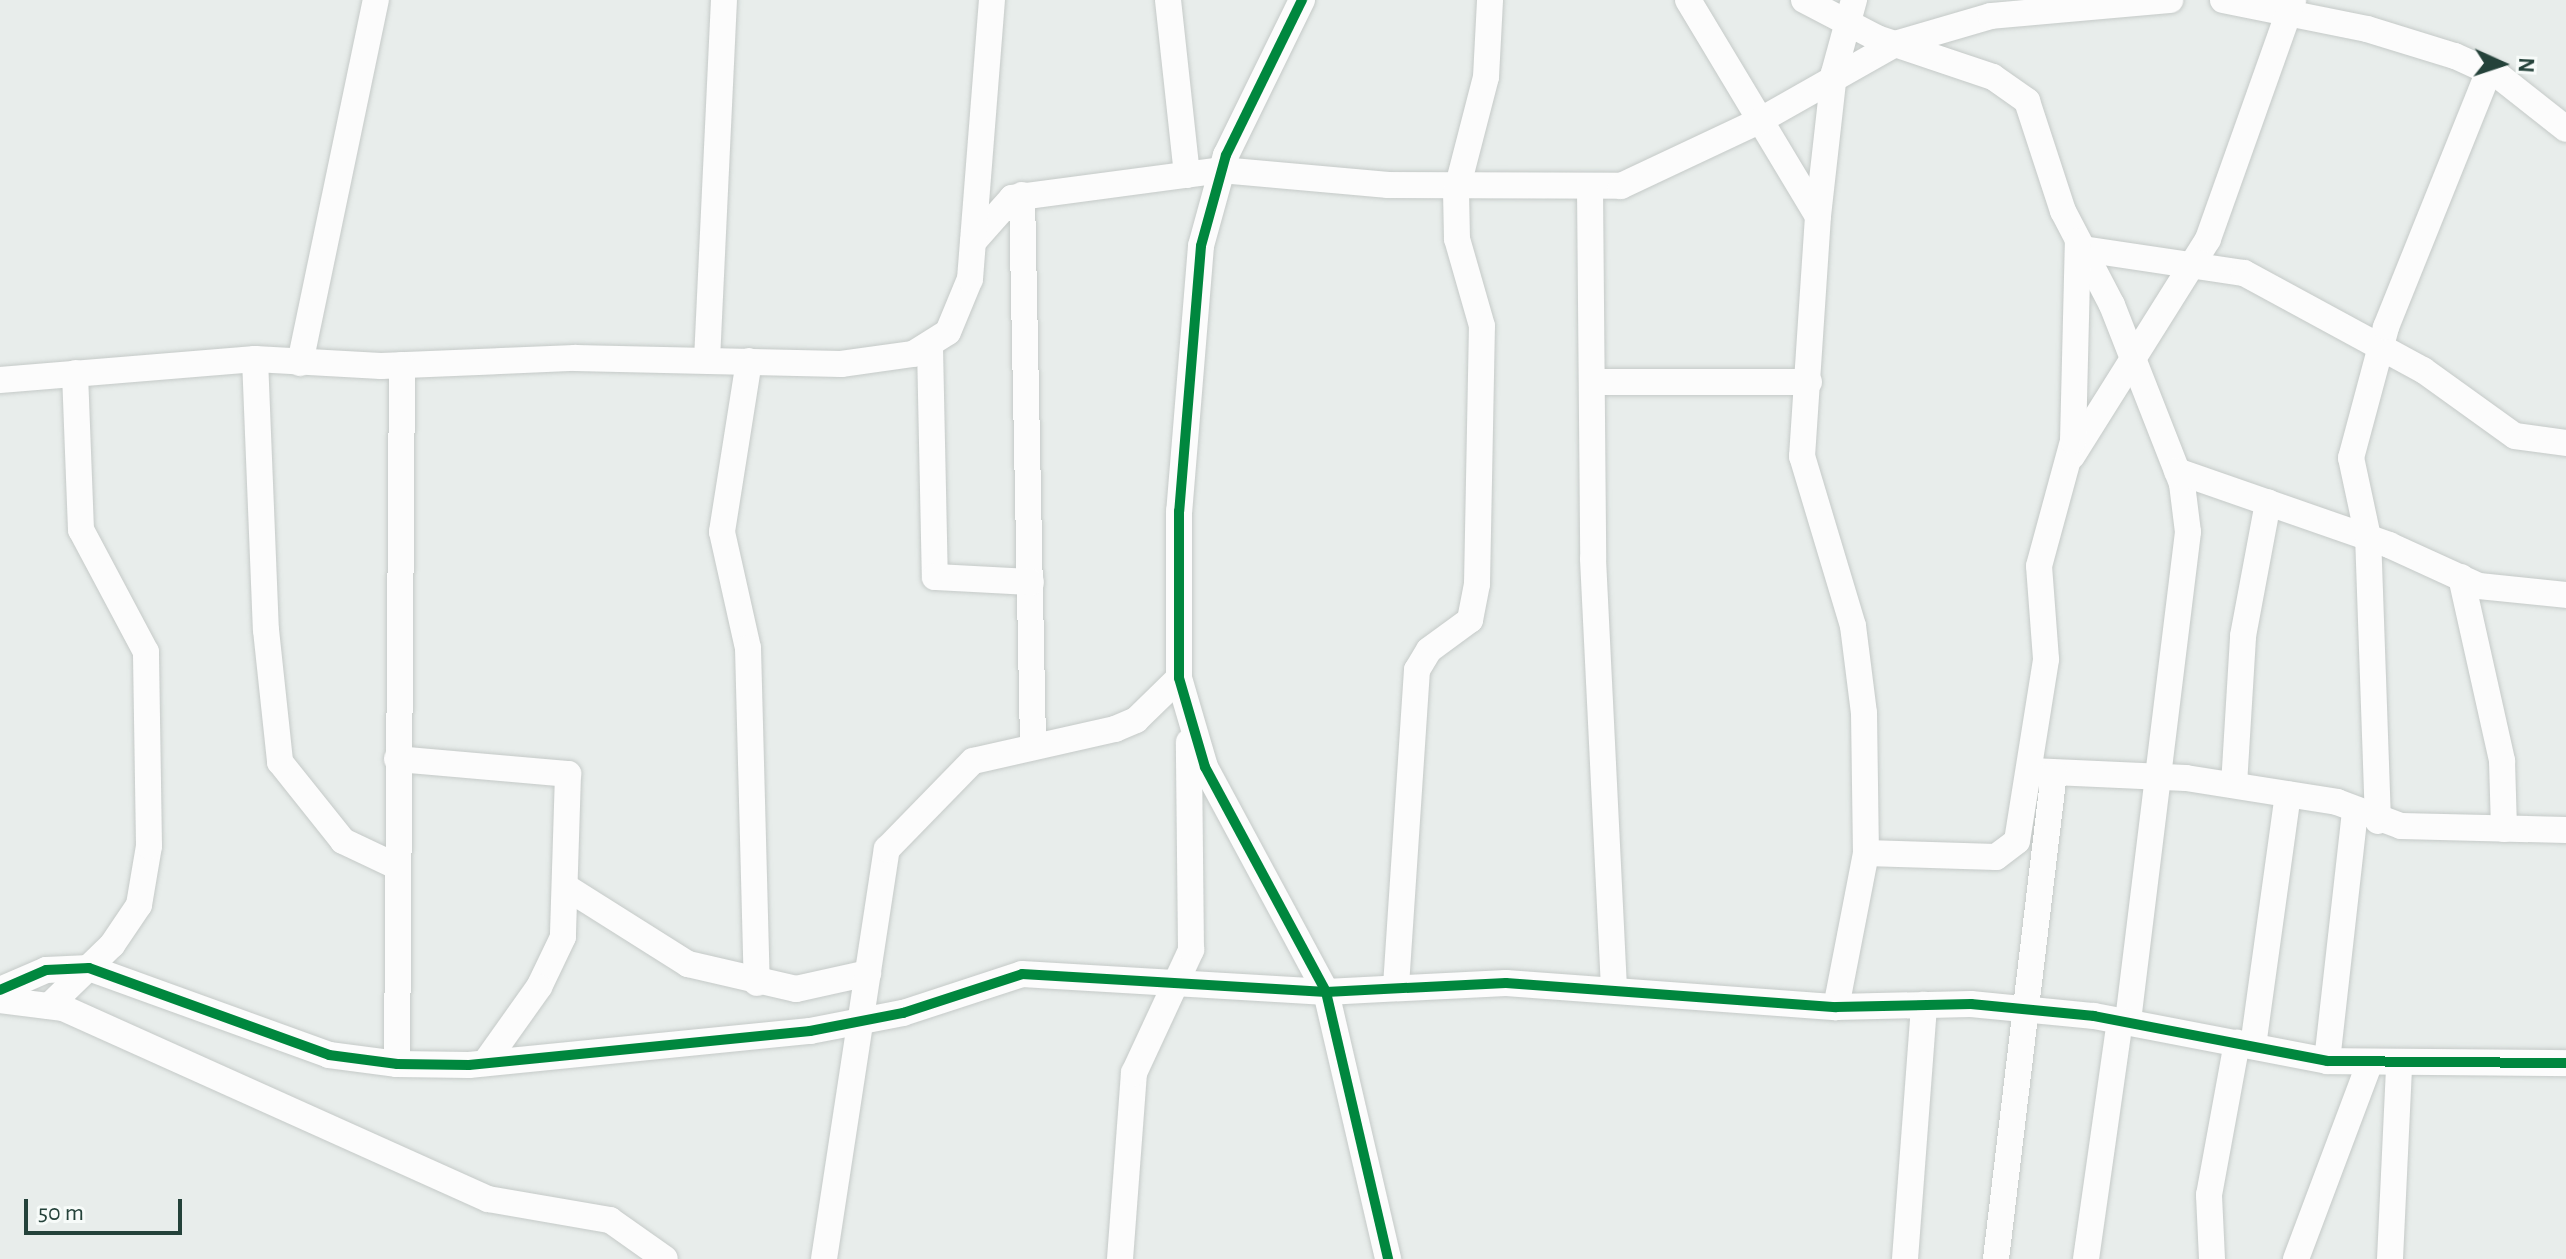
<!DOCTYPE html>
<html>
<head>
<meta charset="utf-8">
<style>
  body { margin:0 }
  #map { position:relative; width:2566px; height:1259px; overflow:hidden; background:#e8edeb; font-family:"Alegreya Sans",sans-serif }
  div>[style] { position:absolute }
  .roads { filter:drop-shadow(0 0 2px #c5cac8) drop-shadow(0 0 2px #c5cac8) }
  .minor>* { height:26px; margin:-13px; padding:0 13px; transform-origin:13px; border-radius:13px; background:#fcfcfc }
  .cycleway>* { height:10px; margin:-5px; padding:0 5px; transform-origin:5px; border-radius:5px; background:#00873e }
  span { translate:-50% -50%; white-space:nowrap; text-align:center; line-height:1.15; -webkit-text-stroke:6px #f7fbf9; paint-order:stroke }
  .north { position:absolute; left:2462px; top:24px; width:80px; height:80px; -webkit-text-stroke:6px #f7fbf9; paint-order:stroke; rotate:93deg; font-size:22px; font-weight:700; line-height:32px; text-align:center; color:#24423a }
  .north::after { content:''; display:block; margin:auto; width:28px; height:36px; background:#24423a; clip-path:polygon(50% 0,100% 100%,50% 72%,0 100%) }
  .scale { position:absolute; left:24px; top:1199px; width:158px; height:36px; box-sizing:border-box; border:4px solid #24423a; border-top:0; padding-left:10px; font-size:24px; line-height:28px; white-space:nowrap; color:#24423a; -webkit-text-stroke:6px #f7fbf9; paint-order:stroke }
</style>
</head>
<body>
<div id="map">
  <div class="roads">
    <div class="minor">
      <div style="left:1168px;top:0;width:176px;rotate:83.8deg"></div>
      <div style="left:1302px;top:0;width:173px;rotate:116.1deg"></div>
      <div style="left:1226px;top:155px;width:94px;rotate:105.4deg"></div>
      <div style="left:1201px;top:246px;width:266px;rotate:94.7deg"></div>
      <div style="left:1179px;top:511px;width:167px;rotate:90deg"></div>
      <div style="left:1179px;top:678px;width:93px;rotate:73.7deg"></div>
      <div style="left:1205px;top:767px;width:255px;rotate:61.7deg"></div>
      <div style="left:1326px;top:992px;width:274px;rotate:76.9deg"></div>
      <div style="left:1688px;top:0;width:252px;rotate:59deg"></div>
      <div style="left:1818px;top:216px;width:241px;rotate:93.8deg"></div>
      <div style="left:1802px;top:456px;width:177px;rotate:73.3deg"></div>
      <div style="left:1853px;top:626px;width:88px;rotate:82.8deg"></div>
      <div style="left:1864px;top:713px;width:140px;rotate:89.2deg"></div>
      <div style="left:1866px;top:853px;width:157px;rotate:101deg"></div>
      <div style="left:1804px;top:0;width:82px;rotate:27.5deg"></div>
      <div style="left:1877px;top:38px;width:122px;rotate:18.6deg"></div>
      <div style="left:1993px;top:77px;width:42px;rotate:35.2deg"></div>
      <div style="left:2027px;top:101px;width:116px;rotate:71.9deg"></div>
      <div style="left:2063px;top:211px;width:106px;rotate:62.5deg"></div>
      <div style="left:2112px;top:305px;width:192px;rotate:68.6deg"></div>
      <div style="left:2182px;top:484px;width:48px;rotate:82.9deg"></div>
      <div style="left:2188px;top:532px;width:494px;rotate:97deg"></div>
      <div style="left:2223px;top:0;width:147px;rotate:11.4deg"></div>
      <div style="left:2367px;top:29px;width:92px;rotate:17.1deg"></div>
      <div style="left:2455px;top:56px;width:48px;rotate:24.4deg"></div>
      <div style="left:2499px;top:76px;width:85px;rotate:38.3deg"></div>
      <div style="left:1590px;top:188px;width:371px;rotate:89.5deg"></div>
      <div style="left:1593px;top:559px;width:431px;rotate:87.2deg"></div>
      <div style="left:1022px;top:195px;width:549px;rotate:88.85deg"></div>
      <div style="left:1818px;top:216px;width:144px;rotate:-83.6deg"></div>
      <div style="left:1834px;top:73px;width:76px;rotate:-74.7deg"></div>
      <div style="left:973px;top:242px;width:59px;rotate:-48.4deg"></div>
      <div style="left:1012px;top:198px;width:211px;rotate:-7.6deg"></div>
      <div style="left:1221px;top:170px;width:168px;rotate:5.1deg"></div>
      <div style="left:1388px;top:185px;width:233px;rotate:0.2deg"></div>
      <div style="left:1621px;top:186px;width:153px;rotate:-25.2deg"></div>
      <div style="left:1759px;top:121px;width:156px;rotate:-29.5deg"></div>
      <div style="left:1895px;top:44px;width:100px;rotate:-16.3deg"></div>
      <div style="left:1991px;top:16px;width:180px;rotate:-5.1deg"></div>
      <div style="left:2083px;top:249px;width:163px;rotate:8.5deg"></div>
      <div style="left:2244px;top:273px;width:204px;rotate:28.5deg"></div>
      <div style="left:2423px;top:370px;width:113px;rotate:35.7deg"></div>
      <div style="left:2515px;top:436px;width:51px;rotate:7.8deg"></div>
      <div style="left:930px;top:347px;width:230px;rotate:88.8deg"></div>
      <div style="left:935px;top:577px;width:96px;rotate:3deg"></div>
      <div style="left:255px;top:359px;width:271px;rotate:87.7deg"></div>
      <div style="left:266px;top:630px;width:133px;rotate:83.9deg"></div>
      <div style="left:280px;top:762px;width:101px;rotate:51.4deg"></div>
      <div style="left:343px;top:841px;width:59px;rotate:25.3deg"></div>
      <div style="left:707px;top:360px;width:360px;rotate:-87.3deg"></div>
      <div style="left:749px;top:361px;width:173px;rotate:99deg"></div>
      <div style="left:722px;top:532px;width:119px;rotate:77.4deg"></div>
      <div style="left:748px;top:648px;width:335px;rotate:88.5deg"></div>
      <div style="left:300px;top:363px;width:371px;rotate:-78.2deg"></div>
      <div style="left:0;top:380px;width:256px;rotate:-4.7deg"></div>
      <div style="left:255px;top:359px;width:126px;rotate:3.2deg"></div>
      <div style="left:381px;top:366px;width:194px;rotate:-2.4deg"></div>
      <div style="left:575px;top:358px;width:266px;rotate:1.3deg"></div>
      <div style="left:841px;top:364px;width:73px;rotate:-7.9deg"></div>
      <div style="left:913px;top:354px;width:41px;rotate:-32.2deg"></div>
      <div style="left:948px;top:332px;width:57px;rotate:-67.5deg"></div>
      <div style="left:970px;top:279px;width:280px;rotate:-85.5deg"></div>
      <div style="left:1593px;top:382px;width:216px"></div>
      <div style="left:2072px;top:456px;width:256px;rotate:-57.9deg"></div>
      <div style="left:2208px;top:239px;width:254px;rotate:-70.4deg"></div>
      <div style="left:2177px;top:471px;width:225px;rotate:19.2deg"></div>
      <div style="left:2389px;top:545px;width:99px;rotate:24.5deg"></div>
      <div style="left:2479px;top:586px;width:87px;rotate:5.9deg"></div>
      <div style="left:2461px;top:577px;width:189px;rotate:77.4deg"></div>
      <div style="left:2502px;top:761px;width:68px;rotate:88.3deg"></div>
      <div style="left:397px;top:759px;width:172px;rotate:5deg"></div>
      <div style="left:568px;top:774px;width:163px;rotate:91.8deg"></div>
      <div style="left:563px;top:937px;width:55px;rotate:115.6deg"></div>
      <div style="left:539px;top:987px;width:93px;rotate:125.4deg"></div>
      <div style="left:2031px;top:771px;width:155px;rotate:2.6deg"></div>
      <div style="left:2186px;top:778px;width:153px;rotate:9deg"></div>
      <div style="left:2337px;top:802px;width:68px;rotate:20.6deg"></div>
      <div style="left:2401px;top:826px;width:165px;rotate:1.4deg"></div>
      <div style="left:2234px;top:785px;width:149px;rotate:-86.5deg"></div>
      <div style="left:2243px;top:636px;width:136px;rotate:-79.4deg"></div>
      <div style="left:2378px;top:821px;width:284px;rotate:-92deg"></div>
      <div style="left:2368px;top:537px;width:81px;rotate:-102.1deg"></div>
      <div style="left:2351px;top:458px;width:136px;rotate:-75deg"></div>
      <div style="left:2386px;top:327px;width:276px;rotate:-68.1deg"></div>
      <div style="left:1866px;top:853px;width:130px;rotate:1.8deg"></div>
      <div style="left:1996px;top:857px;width:26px;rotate:-37deg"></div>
      <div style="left:2017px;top:841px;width:184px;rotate:-80.9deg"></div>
      <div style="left:2046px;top:659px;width:93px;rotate:-94.3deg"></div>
      <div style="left:2039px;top:566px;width:130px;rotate:-74.8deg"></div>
      <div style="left:2073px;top:441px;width:200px;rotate:-88.6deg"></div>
      <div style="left:569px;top:889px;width:141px;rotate:32.2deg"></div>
      <div style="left:688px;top:964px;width:111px;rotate:13deg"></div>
      <div style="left:796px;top:989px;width:74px;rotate:-12.5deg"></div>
      <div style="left:1396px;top:986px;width:317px;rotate:-86.2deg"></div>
      <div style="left:1417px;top:670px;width:23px;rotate:-59deg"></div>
      <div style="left:1429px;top:650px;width:51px;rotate:-36.2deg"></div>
      <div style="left:1470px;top:620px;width:37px;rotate:-79deg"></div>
      <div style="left:1477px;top:584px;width:258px;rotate:-88.9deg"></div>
      <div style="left:1482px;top:326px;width:91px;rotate:-106deg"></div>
      <div style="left:1457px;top:239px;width:46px;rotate:-91.2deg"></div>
      <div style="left:1456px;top:193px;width:120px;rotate:-75.5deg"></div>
      <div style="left:1486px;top:77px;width:77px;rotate:-87deg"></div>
      <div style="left:0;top:990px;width:50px;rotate:-23.5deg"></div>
      <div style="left:46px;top:970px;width:43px;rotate:-2.7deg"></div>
      <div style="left:89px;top:968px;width:255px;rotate:19.9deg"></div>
      <div style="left:329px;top:1055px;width:69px;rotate:7.5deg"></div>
      <div style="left:397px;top:1064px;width:72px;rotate:0.8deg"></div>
      <div style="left:469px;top:1065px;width:343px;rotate:-5.7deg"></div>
      <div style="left:810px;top:1031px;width:95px;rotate:-11deg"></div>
      <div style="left:903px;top:1013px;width:125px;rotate:-18.1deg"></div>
      <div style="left:1022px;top:974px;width:305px;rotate:3.4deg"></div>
      <div style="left:1326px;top:992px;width:180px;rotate:-2.9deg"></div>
      <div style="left:1506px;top:983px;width:331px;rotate:4.2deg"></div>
      <div style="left:1836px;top:1007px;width:135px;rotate:-1.3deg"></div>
      <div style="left:1971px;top:1004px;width:124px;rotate:5.6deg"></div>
      <div style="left:2094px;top:1016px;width:237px;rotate:10.9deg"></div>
      <div style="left:2327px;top:1061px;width:239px;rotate:0.5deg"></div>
      <div style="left:0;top:1000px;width:64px;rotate:7.2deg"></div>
      <div style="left:63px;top:1008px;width:466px;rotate:24.2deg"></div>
      <div style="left:488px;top:1199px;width:124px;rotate:9.8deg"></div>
      <div style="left:610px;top:1220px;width:67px;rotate:35.3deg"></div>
      <div style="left:49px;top:1006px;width:88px;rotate:-44.1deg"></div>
      <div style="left:112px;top:945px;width:48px;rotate:-56deg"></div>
      <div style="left:139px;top:905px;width:60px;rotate:-80.4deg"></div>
      <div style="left:149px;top:846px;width:194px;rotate:-90.9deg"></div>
      <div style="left:146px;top:652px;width:138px;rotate:-118deg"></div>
      <div style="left:81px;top:530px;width:157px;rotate:-92.2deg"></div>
      <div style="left:2253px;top:1046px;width:254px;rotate:-82.1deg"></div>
      <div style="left:2327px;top:1061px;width:253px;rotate:-83.6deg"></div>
      <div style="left:397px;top:1064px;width:699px;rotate:-89.59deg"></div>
      <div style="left:824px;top:1259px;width:415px;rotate:-81.3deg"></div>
      <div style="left:887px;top:849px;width:123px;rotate:-45.7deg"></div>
      <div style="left:973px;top:761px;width:146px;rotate:-12.7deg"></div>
      <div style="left:1115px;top:729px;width:23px;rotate:-23deg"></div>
      <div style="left:1136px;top:720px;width:60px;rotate:-44.3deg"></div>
      <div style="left:1120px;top:1259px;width:187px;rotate:-85.7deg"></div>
      <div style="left:1134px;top:1073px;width:136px;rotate:-65.1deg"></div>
      <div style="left:1191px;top:950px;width:208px;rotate:-90.6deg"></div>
      <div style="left:1905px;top:1259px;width:255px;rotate:-85.7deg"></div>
      <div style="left:1996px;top:1259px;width:490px;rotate:-83.2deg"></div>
      <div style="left:2086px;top:1259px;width:241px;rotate:-81.9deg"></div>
      <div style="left:2212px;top:1259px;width:64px;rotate:-92.7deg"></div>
      <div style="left:2209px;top:1195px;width:155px;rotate:-79.6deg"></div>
      <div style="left:2296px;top:1259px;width:207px;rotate:-69.4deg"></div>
      <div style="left:2390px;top:1259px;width:194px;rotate:-87.3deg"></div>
    </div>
  </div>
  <div class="cycleway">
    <div style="left:1302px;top:0;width:173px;rotate:116.1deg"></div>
    <div style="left:1226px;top:155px;width:94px;rotate:105.4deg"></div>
    <div style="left:1201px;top:246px;width:266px;rotate:94.7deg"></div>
    <div style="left:1179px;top:511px;width:167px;rotate:90deg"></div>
    <div style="left:1179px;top:678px;width:93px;rotate:73.7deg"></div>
    <div style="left:1205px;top:767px;width:255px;rotate:61.7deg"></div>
    <div style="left:1326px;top:992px;width:274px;rotate:76.9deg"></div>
    <div style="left:0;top:990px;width:50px;rotate:-23.5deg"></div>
    <div style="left:46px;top:970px;width:43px;rotate:-2.7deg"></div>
    <div style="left:89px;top:968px;width:255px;rotate:19.9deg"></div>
    <div style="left:329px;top:1055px;width:69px;rotate:7.5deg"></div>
    <div style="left:397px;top:1064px;width:72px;rotate:0.8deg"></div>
    <div style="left:469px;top:1065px;width:343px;rotate:-5.7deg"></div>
    <div style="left:810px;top:1031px;width:95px;rotate:-11deg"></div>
    <div style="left:903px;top:1013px;width:125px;rotate:-18.1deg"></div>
    <div style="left:1022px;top:974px;width:305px;rotate:3.4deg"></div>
    <div style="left:1326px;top:992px;width:180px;rotate:-2.9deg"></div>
    <div style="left:1506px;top:983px;width:331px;rotate:4.2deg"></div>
    <div style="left:1836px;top:1007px;width:135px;rotate:-1.3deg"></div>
    <div style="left:1971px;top:1004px;width:124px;rotate:5.6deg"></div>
    <div style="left:2094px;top:1016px;width:237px;rotate:10.9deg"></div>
    <div style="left:2327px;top:1061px;width:239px;rotate:0.5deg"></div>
  </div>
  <div class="north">N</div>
  <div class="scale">50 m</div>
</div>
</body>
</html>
